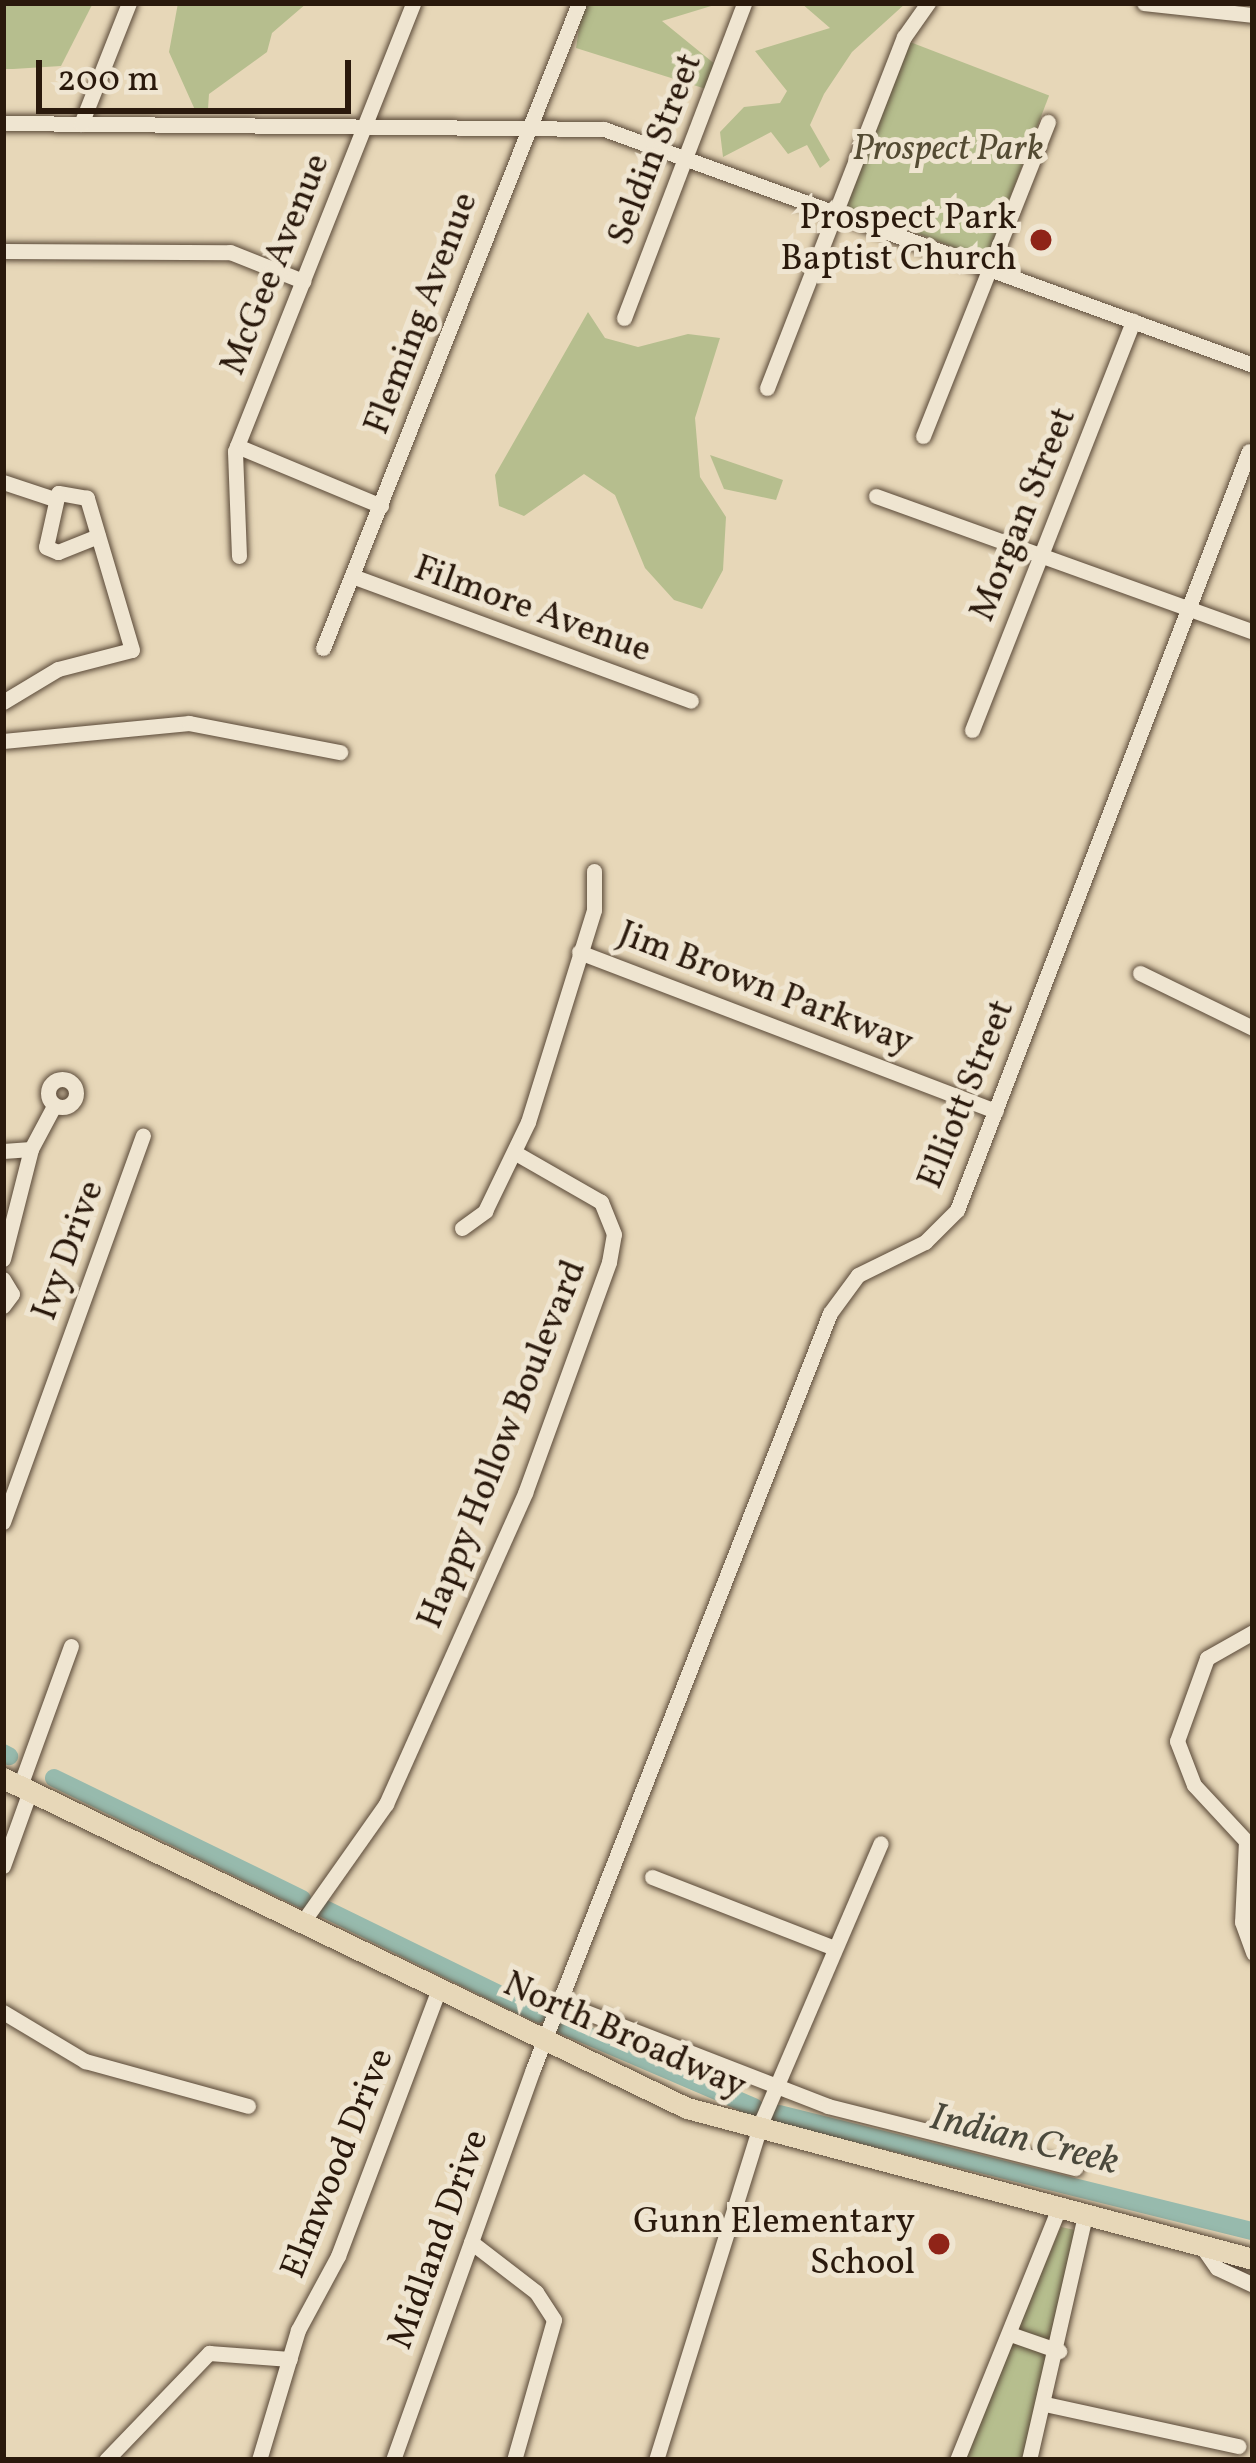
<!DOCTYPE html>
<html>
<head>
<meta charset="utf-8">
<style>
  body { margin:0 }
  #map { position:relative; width:1256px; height:2463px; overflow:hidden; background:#e7d7b8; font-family:Vollkorn,serif }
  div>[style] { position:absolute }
  .green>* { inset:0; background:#b6be8e; transform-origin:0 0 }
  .river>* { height:18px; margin:-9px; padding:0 9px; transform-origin:9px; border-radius:9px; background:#97baad }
  .roads { filter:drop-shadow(0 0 3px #594837) drop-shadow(0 0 3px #594837) }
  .minor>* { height:15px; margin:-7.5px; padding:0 7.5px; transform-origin:7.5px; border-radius:7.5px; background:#efe5d1 }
  .minor>.ring { margin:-7.5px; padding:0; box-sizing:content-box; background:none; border:15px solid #efe5d1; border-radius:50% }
  .major>* { height:21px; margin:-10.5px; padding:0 10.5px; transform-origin:10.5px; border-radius:10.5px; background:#e7d7b8 }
  .dots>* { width:33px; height:33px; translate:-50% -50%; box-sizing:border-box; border:6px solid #efe5d1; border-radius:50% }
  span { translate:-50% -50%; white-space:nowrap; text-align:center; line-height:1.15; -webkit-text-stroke:10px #efe5d1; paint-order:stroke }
  .street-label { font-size:36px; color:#2a190c }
  .park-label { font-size:36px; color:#544b33; font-style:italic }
  .poi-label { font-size:36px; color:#2a190c }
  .right { translate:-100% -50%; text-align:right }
  .water-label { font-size:39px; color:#4b493c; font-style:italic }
  .frame { position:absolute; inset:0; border:6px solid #2a190c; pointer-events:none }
  .scale { position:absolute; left:36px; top:60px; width:315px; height:54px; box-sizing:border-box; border:6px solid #2a190c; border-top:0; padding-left:15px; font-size:36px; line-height:42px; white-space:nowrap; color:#2a190c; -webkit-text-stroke:9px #efe5d1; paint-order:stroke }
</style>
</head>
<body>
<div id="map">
  <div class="green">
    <div style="clip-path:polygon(3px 3px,93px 3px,61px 66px,13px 69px,3px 69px)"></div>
    <div style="clip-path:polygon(178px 3px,307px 3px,272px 33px,267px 52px,209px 94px,208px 109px,195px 110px,169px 52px)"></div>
    <div style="clip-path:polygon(583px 3px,721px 3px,662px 21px,716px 65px,706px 89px,576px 48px)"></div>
    <div style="clip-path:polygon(801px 3px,906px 3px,852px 52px,824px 94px,810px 125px,830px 160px,820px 168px,807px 145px,788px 154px,771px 132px,723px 157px,720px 132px,744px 107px,780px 103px,787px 91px,755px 51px,830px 28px)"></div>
    <div style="left:910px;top:42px;width:149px;height:176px;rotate:21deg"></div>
    <div style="clip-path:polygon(588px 312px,605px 338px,638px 347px,688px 334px,720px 338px,695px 418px,700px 477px,726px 517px,723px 570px,702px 609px,674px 600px,645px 568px,615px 495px,584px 474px,524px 516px,499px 506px,495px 475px)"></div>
    <div style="clip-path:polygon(710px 455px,783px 480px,776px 500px,724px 489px)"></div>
    <div style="clip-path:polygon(1061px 2227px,1075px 2230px,1023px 2460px,962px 2460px)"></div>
  </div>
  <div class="river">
    <div style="left:3px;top:1753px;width:7px;rotate:27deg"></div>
    <div style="left:54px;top:1778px;width:276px;rotate:26deg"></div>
    <div style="left:325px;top:1909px;width:238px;rotate:26.1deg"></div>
    <div style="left:565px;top:2026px;width:206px;rotate:23.2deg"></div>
    <div style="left:779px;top:2114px;width:488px;rotate:13.9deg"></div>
  </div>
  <div class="roads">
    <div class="minor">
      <div style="left:1144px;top:3px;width:110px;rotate:6.3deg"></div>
      <div style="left:3px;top:123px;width:601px;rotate:0.57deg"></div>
      <div style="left:604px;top:129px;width:691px;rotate:19.98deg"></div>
      <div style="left:81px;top:124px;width:130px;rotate:-68.4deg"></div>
      <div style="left:3px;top:251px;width:227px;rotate:0.3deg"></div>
      <div style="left:230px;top:252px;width:79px;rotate:21.7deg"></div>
      <div style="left:624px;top:318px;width:337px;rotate:-69.1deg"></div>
      <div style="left:767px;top:388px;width:377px;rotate:-68.7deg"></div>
      <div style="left:904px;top:37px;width:42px;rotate:-54.8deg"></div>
      <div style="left:923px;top:436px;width:338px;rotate:-68.3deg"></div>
      <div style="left:237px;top:446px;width:156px;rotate:22.6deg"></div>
      <div style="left:3px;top:482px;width:54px;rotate:18.4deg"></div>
      <div style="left:876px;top:496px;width:401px;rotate:19.8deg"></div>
      <div style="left:239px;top:556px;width:105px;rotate:-92.2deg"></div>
      <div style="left:235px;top:451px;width:482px;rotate:-68.3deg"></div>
      <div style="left:352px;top:576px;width:361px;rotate:20.2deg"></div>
      <div style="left:323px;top:648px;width:694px;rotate:-68.35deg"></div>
      <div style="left:3px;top:702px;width:64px;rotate:-31deg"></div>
      <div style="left:58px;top:669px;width:76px;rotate:-14.4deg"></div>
      <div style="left:132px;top:650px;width:159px;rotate:-106.5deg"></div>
      <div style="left:87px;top:498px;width:29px;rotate:-170deg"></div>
      <div style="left:58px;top:493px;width:55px;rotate:102.5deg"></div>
      <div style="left:46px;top:547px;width:13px;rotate:23deg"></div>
      <div style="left:58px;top:552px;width:43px;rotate:-21.8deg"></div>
      <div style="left:972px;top:730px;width:440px;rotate:-68.5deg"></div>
      <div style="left:3px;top:741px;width:187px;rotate:-5.5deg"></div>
      <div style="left:189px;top:723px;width:154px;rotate:10.9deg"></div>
      <div style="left:579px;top:952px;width:446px;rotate:20.9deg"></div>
      <div style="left:1140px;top:973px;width:126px;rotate:26deg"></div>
      <div class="ring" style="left:48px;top:1079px;width:13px;height:13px"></div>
      <div style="left:3px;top:1151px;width:28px;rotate:-4deg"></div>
      <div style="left:462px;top:1228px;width:29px;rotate:-36deg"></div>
      <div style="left:485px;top:1211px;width:99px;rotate:-64.2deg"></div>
      <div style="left:528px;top:1122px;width:222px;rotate:-72.7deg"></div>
      <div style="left:594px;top:910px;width:39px;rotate:-90deg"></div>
      <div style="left:3px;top:1259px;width:114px;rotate:-75.7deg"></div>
      <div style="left:31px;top:1149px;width:49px;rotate:-61.9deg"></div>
      <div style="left:3px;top:1279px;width:17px;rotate:59deg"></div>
      <div style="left:12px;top:1294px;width:15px;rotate:127deg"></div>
      <div style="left:3px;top:1522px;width:411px;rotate:-70.1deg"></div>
      <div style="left:1253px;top:1632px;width:53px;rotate:150.5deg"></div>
      <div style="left:1207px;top:1658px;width:88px;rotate:109.9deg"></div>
      <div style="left:1177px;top:1741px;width:47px;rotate:68.9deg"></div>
      <div style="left:1194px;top:1785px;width:76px;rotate:47.1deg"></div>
      <div style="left:1246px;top:1841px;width:81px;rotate:92.8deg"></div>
      <div style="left:1242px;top:1922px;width:33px;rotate:70deg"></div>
      <div style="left:20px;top:1786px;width:149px;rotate:-70deg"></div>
      <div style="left:3px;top:1866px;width:80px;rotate:-70.2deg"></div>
      <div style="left:652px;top:1877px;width:193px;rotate:21.3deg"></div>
      <div style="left:302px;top:1923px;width:146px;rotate:-54.8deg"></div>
      <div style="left:386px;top:1804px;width:341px;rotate:-65.9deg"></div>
      <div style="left:525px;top:1493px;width:246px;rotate:-70deg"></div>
      <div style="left:609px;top:1262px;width:28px;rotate:-80deg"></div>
      <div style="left:614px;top:1234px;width:35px;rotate:-112deg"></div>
      <div style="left:601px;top:1202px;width:100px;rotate:-150.1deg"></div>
      <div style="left:560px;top:2002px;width:287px;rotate:21.2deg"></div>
      <div style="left:828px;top:2106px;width:255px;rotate:14.1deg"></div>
      <div style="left:3px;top:2012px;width:96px;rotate:30.9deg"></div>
      <div style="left:85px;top:2061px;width:169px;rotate:15.4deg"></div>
      <div style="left:471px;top:2242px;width:82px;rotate:37.6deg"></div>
      <div style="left:536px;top:2292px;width:33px;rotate:57deg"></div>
      <div style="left:554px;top:2320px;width:146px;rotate:105.9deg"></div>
      <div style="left:1203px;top:2248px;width:24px;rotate:55deg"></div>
      <div style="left:1217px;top:2268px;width:40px;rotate:25deg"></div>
      <div style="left:1013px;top:2335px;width:49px;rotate:19.2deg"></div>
      <div style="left:1045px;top:2404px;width:198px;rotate:12.3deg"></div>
      <div style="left:106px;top:2460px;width:149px;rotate:-46.1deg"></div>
      <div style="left:209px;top:2353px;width:81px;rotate:4.2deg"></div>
      <div style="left:259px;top:2460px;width:136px;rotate:-73.3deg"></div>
      <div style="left:298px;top:2330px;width:84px;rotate:-61.6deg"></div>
      <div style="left:338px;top:2256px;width:285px;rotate:-69.3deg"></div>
      <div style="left:393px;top:2460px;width:415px;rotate:-70.3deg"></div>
      <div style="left:533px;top:2069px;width:812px;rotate:-68.55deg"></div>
      <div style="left:830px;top:1313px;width:47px;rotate:-53.6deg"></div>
      <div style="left:858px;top:1275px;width:75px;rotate:-26.2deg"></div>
      <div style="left:925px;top:1242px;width:45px;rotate:-45deg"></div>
      <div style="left:957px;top:1210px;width:813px;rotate:-68.96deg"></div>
      <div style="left:656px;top:2460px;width:356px;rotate:-72.7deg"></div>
      <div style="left:762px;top:2120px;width:301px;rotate:-66.8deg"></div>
      <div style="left:957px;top:2460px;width:267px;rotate:-68deg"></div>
      <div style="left:1029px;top:2460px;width:247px;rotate:-77.1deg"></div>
    </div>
    <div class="major">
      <div style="left:3px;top:1778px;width:759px;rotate:25.76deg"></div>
      <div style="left:687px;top:2108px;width:586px;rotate:14.94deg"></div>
    </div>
  </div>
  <div class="dots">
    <div style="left:1041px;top:240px;background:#8f2418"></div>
    <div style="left:939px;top:2244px;background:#8f2418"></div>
  </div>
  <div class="street-label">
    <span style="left:657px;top:150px;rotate:-69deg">Seldin Street</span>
    <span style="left:277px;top:265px;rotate:-68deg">McGee Avenue</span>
    <span style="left:423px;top:314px;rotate:-69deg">Fleming Avenue</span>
    <span style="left:1025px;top:515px;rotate:-68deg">Morgan Street</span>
    <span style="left:532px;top:611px;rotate:20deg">Filmore Avenue</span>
    <span style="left:765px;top:990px;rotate:21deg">Jim Brown Parkway</span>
    <span style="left:968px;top:1095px;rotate:-68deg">Elliott Street</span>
    <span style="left:70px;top:1251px;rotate:-70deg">Ivy Drive</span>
    <span style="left:504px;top:1445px;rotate:-68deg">Happy Hollow Boulevard</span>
    <span style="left:624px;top:2037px;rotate:24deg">North Broadway</span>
    <span style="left:339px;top:2164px;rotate:-68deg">Elmwood Drive</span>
    <span style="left:440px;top:2240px;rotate:-70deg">Midland Drive</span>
  </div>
  <div class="park-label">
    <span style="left:948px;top:151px">Prospect Park</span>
  </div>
  <div class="poi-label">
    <span class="right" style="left:1017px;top:240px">Prospect Park<br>Baptist Church</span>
    <span class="right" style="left:915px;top:2244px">Gunn Elementary<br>School</span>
  </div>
  <div class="water-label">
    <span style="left:1024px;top:2141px;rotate:14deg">Indian Creek</span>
  </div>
  <div class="frame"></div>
  <div class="scale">200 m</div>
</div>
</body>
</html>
